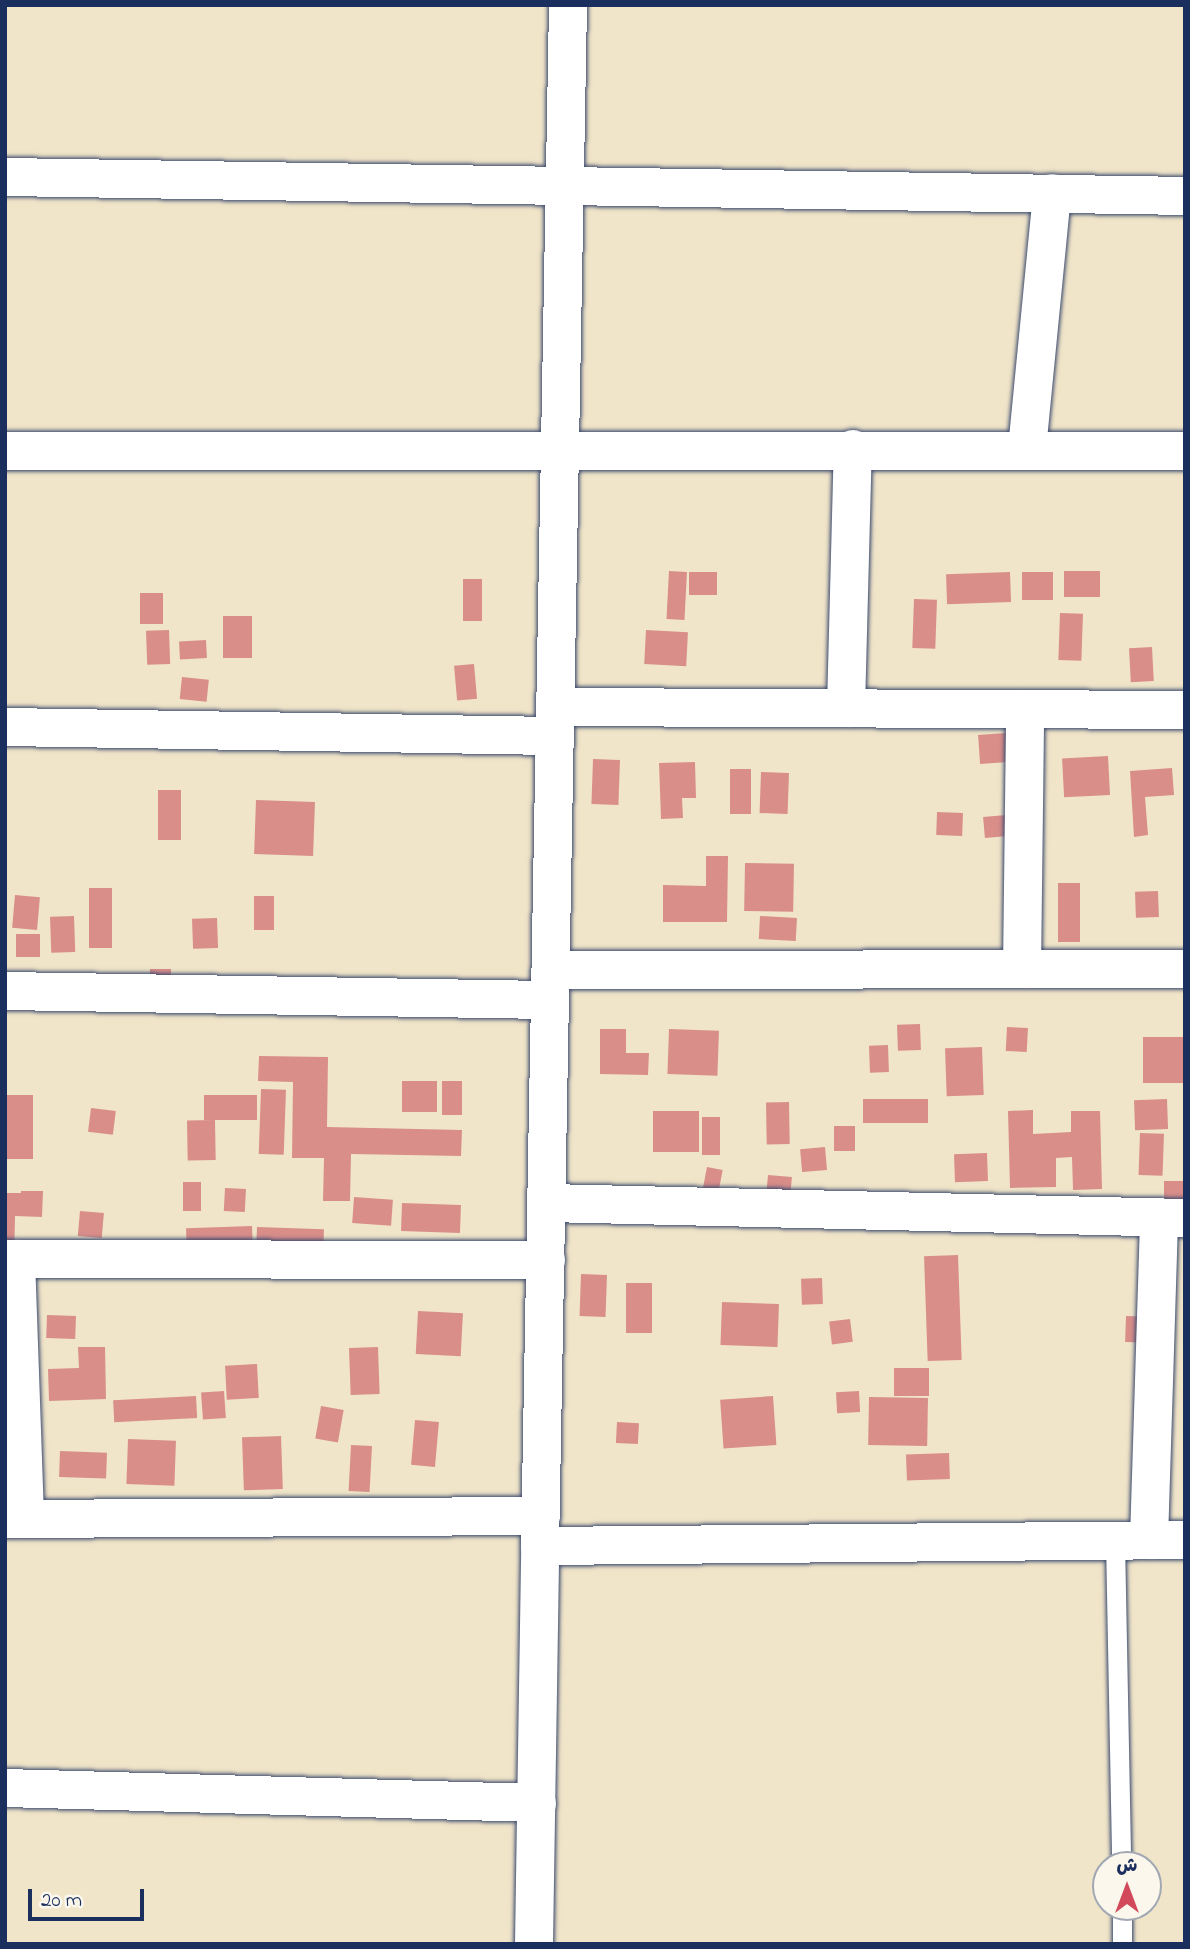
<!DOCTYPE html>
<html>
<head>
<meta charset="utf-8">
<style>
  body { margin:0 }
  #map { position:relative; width:1190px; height:1949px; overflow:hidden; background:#f1e5c9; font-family:"Indie Flower","Playpen Sans Arabic",sans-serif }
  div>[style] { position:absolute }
  .building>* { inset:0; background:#d98e8a; transform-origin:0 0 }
  .roads { filter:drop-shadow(0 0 2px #3b4a6e) drop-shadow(0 0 2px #3b4a6e) }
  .service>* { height:19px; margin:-9.5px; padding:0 9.5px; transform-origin:9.5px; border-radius:9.5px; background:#fff }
  .minor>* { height:38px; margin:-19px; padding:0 19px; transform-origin:19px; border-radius:19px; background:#fff }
  .tertiary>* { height:38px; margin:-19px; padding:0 19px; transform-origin:19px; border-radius:19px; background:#fff }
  span { translate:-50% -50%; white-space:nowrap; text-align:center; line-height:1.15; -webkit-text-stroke:7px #fbf7ec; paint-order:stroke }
  .frame { position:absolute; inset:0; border:7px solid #1b2f5e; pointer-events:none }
  .north { position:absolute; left:1092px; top:1851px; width:70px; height:70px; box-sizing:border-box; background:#fbf7ec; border:2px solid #a1a7b3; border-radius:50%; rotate:0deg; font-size:19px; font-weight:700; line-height:28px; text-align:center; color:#1b2f5e }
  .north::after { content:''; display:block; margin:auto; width:24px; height:32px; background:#d1495b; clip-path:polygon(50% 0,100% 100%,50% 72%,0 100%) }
  .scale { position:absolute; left:28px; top:1889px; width:116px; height:32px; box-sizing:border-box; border:4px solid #1b2f5e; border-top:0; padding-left:9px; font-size:21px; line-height:24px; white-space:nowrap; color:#1b2f5e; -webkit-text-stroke:5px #fbf7ec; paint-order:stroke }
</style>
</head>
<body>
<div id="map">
  <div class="building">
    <div style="left:669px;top:571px;width:18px;height:48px;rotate:3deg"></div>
    <div style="left:1064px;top:571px;width:36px;height:26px"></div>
    <div style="left:689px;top:572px;width:28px;height:23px"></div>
    <div style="left:1010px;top:572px;width:30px;height:64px;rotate:88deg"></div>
    <div style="left:1022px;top:572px;width:31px;height:28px"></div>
    <div style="left:463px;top:579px;width:19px;height:42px"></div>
    <div style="left:140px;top:593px;width:23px;height:31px"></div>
    <div style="left:914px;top:599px;width:23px;height:49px;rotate:2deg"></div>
    <div style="left:1060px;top:613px;width:23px;height:47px;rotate:2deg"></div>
    <div style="left:223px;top:616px;width:29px;height:42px"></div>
    <div style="left:169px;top:630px;width:34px;height:23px;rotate:88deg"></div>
    <div style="left:646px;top:630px;width:42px;height:34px;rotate:3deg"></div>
    <div style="left:206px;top:640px;width:18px;height:27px;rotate:87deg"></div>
    <div style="left:1152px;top:647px;width:34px;height:23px;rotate:87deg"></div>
    <div style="left:474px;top:664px;width:35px;height:20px;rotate:85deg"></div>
    <div style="left:182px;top:677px;width:27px;height:22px;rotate:6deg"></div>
    <div style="left:1006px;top:733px;width:29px;height:28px;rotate:86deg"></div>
    <div style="left:1108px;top:756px;width:39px;height:46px;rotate:87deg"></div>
    <div style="left:593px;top:759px;width:27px;height:45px;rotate:2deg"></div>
    <div style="clip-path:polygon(695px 762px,696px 798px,682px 798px,683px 818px,661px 819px,659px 763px)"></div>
    <div style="clip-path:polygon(1172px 768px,1174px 795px,1145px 797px,1148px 835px,1134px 837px,1130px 771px)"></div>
    <div style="left:730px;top:769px;width:21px;height:45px"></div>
    <div style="left:761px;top:772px;width:28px;height:41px;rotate:2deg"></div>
    <div style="left:158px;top:790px;width:23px;height:50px"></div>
    <div style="left:256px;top:800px;width:59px;height:54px;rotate:2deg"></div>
    <div style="left:937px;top:812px;width:26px;height:23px;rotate:2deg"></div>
    <div style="left:1006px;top:815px;width:21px;height:23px;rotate:85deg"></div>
    <div style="clip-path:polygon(706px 856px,728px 856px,727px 922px,663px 922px,663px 885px,706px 886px)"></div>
    <div style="left:745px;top:863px;width:49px;height:48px;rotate:1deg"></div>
    <div style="left:1058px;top:883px;width:22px;height:59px"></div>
    <div style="left:89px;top:888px;width:23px;height:60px"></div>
    <div style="left:1158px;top:891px;width:26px;height:23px;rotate:88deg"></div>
    <div style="left:15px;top:895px;width:25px;height:33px;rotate:5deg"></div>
    <div style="left:254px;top:896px;width:20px;height:34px"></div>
    <div style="left:74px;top:916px;width:36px;height:24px;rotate:88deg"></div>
    <div style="left:760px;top:916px;width:37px;height:23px;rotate:3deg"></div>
    <div style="left:217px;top:918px;width:30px;height:25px;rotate:88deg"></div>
    <div style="left:16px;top:934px;width:24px;height:23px"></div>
    <div style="left:150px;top:969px;width:21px;height:29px"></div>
    <div style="left:920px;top:1024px;width:26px;height:23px;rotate:88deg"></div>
    <div style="left:1007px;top:1027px;width:21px;height:24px;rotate:3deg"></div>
    <div style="clip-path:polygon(600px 1029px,626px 1029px,626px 1053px,649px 1053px,648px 1075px,600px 1074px)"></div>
    <div style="left:669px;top:1029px;width:50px;height:45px;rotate:2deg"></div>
    <div style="left:1143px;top:1037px;width:42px;height:46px"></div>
    <div style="left:888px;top:1045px;width:27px;height:19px;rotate:88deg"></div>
    <div style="left:982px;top:1047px;width:48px;height:37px;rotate:88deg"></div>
    <div style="clip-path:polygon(259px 1056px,328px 1057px,327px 1127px,462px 1130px,461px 1156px,351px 1154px,350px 1201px,323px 1201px,324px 1158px,292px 1158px,293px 1082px,258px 1081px)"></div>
    <div style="left:402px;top:1081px;width:35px;height:31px"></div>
    <div style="left:442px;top:1081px;width:20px;height:34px"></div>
    <div style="left:261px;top:1089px;width:25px;height:65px;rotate:2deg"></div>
    <div style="left:5px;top:1095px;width:28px;height:64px"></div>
    <div style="left:204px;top:1095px;width:53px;height:25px"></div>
    <div style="left:928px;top:1099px;width:24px;height:65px;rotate:90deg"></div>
    <div style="left:1167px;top:1099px;width:30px;height:33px;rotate:88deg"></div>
    <div style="left:789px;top:1102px;width:42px;height:23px;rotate:89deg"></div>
    <div style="left:91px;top:1108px;width:25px;height:24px;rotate:7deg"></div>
    <div style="clip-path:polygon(1033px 1110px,1033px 1134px,1071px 1132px,1071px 1111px,1100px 1111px,1102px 1189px,1073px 1190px,1072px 1157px,1056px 1158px,1056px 1187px,1010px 1188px,1008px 1111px)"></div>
    <div style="left:653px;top:1111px;width:46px;height:41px"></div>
    <div style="left:702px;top:1117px;width:18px;height:38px"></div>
    <div style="left:215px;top:1120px;width:40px;height:28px;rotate:89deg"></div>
    <div style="left:834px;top:1126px;width:21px;height:25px"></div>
    <div style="left:1140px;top:1133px;width:24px;height:42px;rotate:2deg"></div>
    <div style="left:825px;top:1147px;width:23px;height:25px;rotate:85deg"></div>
    <div style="left:987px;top:1153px;width:28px;height:33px;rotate:88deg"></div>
    <div style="left:707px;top:1167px;width:16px;height:33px;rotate:11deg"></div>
    <div style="left:768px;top:1175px;width:24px;height:27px;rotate:5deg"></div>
    <div style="left:1164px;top:1181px;width:21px;height:24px"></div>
    <div style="left:183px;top:1182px;width:18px;height:29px"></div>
    <div style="left:225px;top:1188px;width:21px;height:23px;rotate:3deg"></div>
    <div style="clip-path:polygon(21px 1191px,43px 1191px,42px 1217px,15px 1216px,14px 1260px,5px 1260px,5px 1193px,21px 1193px)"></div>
    <div style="left:354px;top:1197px;width:39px;height:26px;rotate:4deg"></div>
    <div style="left:402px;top:1203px;width:59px;height:28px;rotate:2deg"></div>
    <div style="left:80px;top:1211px;width:24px;height:25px;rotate:5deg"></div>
    <div style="left:252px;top:1226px;width:36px;height:66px;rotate:88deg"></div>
    <div style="left:257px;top:1227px;width:67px;height:35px;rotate:2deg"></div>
    <div style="left:958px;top:1255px;width:105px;height:34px;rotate:88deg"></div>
    <div style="left:581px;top:1274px;width:26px;height:42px;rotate:2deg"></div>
    <div style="left:822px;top:1278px;width:26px;height:21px;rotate:88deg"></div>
    <div style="left:626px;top:1283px;width:26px;height:50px"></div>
    <div style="left:722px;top:1302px;width:57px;height:43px;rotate:2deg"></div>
    <div style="left:418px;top:1311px;width:45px;height:43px;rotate:3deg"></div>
    <div style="left:47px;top:1315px;width:29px;height:23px;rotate:2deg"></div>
    <div style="left:1126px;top:1316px;width:46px;height:26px;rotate:2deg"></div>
    <div style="left:850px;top:1319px;width:23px;height:21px;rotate:83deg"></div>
    <div style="clip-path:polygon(78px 1347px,105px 1347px,106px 1399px,49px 1401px,48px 1369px,79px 1368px)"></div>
    <div style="left:378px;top:1347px;width:47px;height:29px;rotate:88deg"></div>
    <div style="left:257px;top:1364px;width:34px;height:32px;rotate:87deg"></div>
    <div style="left:894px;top:1368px;width:35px;height:28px"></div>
    <div style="left:224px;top:1391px;width:27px;height:23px;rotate:86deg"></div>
    <div style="left:859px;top:1391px;width:21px;height:23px;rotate:87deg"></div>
    <div style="left:196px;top:1396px;width:22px;height:83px;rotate:87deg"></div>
    <div style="left:773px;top:1396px;width:49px;height:53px;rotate:86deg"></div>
    <div style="left:869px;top:1397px;width:59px;height:48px;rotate:1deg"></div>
    <div style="left:321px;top:1406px;width:23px;height:33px;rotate:10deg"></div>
    <div style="left:415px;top:1420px;width:24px;height:45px;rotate:5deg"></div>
    <div style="left:617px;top:1422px;width:22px;height:21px;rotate:3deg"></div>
    <div style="left:281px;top:1436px;width:53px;height:39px;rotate:88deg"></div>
    <div style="left:128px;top:1439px;width:48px;height:45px;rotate:2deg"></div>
    <div style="left:351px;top:1445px;width:21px;height:46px;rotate:3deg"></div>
    <div style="left:60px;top:1451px;width:47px;height:26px;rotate:2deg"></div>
    <div style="left:949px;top:1453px;width:26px;height:43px;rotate:88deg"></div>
  </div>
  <div class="roads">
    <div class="service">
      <div style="left:1115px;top:1540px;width:325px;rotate:88.9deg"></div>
      <div style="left:1122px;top:1907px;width:37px;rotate:90deg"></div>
    </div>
    <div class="minor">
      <div style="left:5px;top:177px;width:1180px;rotate:0.92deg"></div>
      <div style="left:1027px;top:449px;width:257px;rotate:-84.4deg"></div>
      <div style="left:5px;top:451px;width:1180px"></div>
      <div style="left:557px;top:707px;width:628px;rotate:0.27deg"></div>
      <div style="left:846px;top:708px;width:259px;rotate:-88.5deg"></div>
      <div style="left:5px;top:727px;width:550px;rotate:0.94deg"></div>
      <div style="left:1022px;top:969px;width:260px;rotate:-89.3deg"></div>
      <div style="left:551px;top:970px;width:634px;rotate:-0.09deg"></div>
      <div style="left:5px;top:991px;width:545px;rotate:0.95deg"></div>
      <div style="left:548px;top:1203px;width:637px;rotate:1.35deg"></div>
      <div style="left:5px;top:1259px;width:541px;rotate:0.11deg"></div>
      <div style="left:16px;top:1259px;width:260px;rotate:88deg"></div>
      <div style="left:5px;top:1519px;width:536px;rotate:-0.32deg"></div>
      <div style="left:1149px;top:1540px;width:323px;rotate:-88.2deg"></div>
      <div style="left:5px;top:1788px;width:532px;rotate:1.62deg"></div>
      <div style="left:534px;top:1944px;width:398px;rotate:-89.1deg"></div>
    </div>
    <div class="tertiary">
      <div style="left:568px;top:5px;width:1541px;rotate:91.04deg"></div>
      <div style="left:540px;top:1546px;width:645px;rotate:-0.53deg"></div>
    </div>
  </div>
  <div class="frame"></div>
  <div class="north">ش</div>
  <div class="scale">20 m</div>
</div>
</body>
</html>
